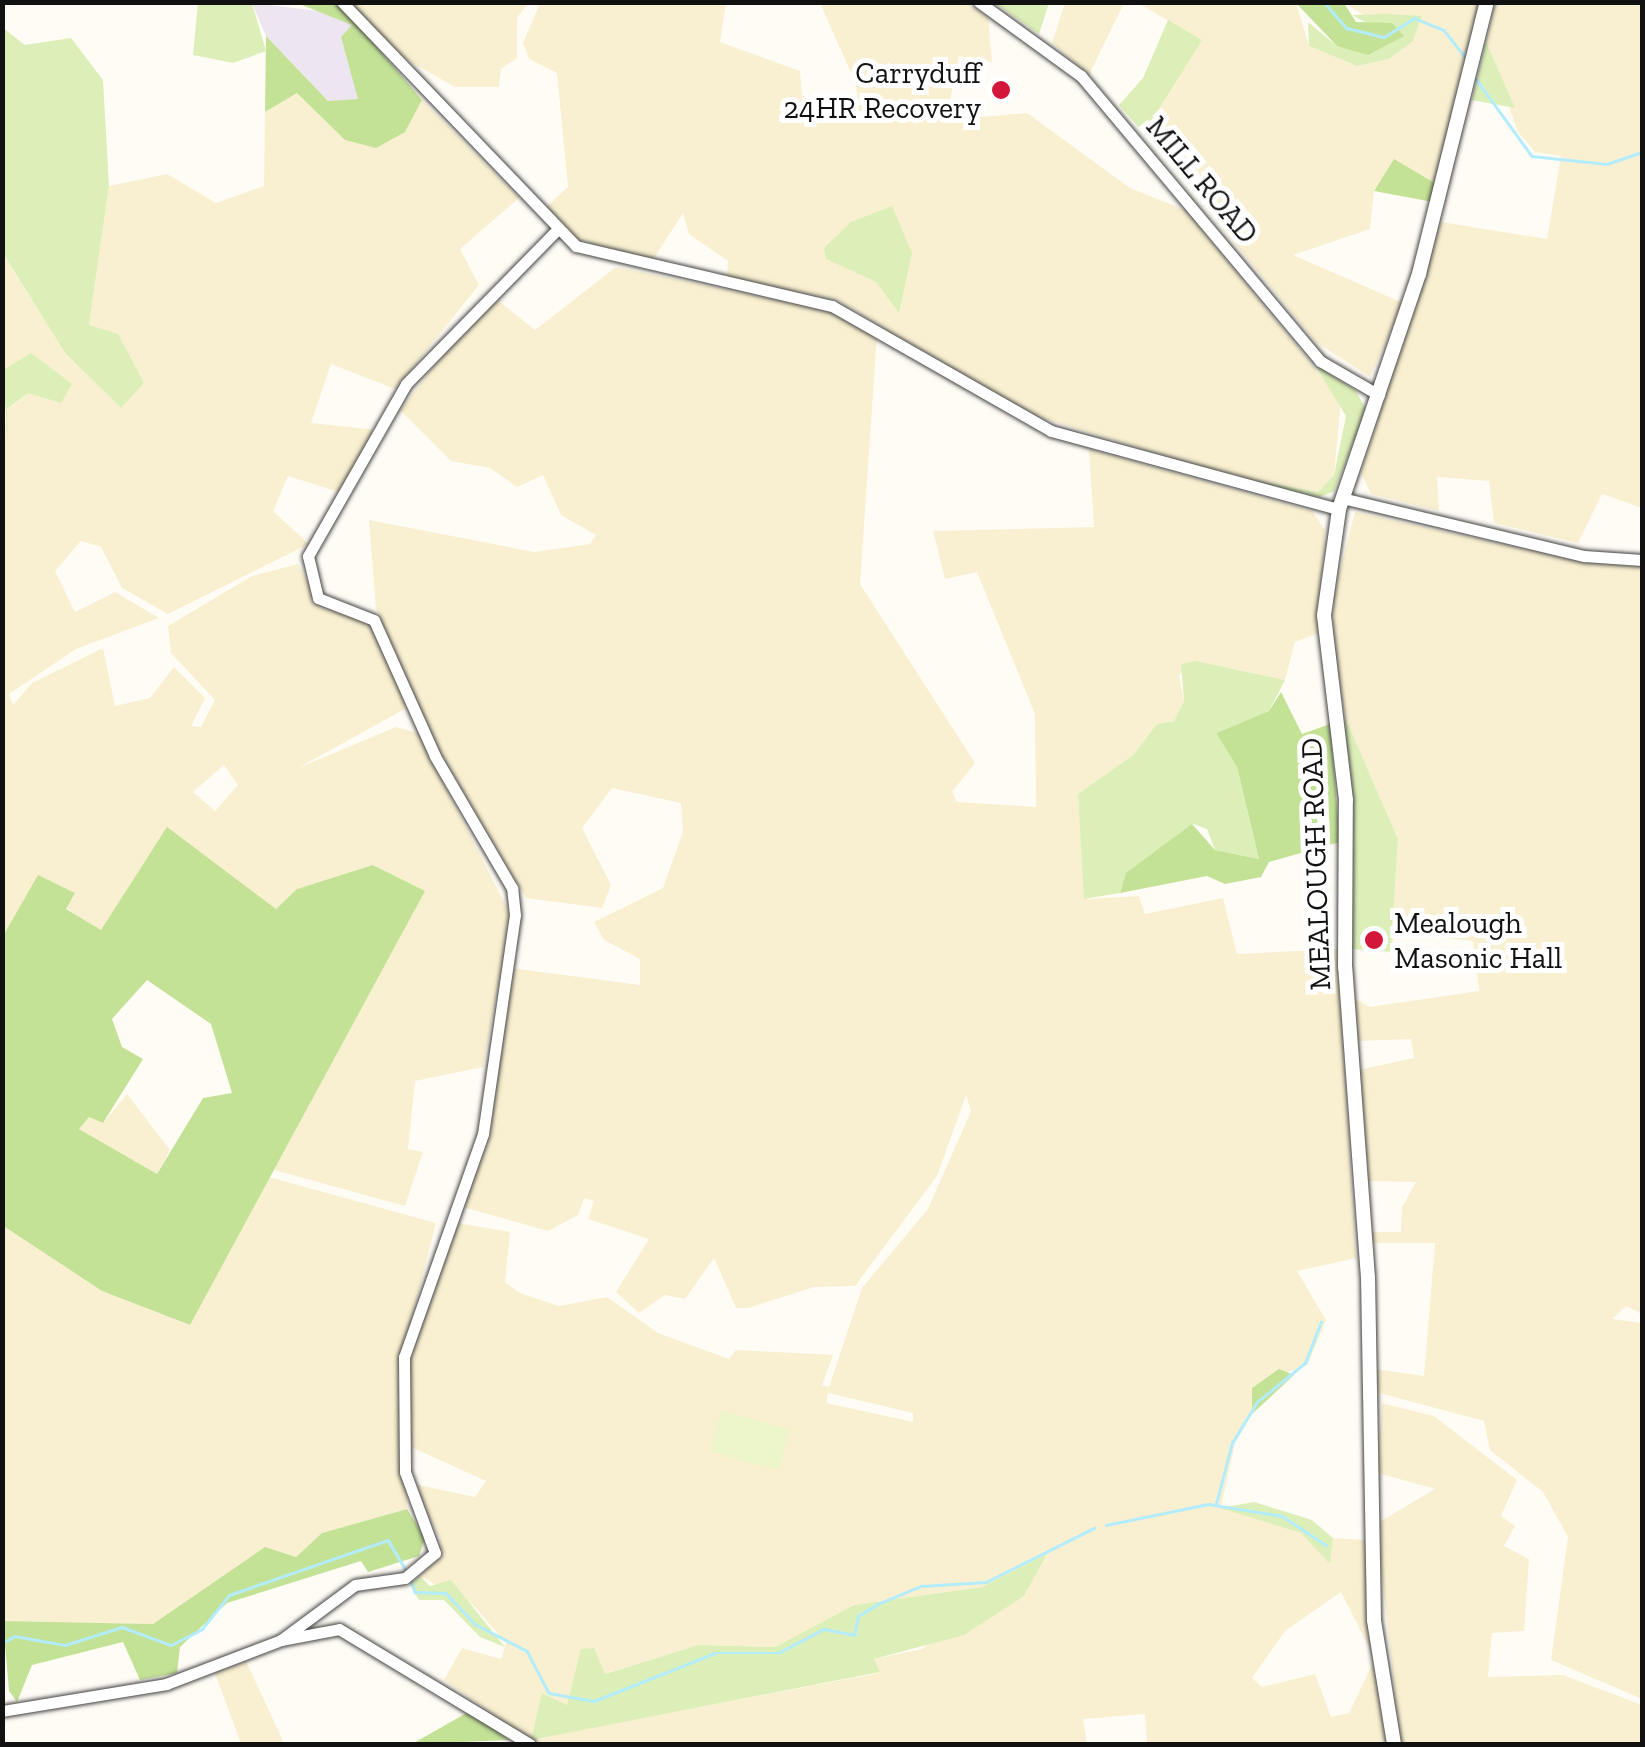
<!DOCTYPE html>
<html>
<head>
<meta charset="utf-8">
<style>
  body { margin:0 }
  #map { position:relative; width:1645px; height:1747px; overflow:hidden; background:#fffcf5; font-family:"Zilla Slab",serif }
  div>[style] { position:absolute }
  .industrial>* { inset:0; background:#ede5f0 }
  .farmland>* { inset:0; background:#f9f0d1 }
  .green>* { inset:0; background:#ddefb8 }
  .forest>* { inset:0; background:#c3e296 }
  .pitch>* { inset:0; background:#edf5cb; transform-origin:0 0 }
  .stream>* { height:2.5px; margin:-1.25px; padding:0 1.25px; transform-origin:1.25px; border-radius:1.25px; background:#b3ecfd }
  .roads { filter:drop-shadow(0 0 2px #444) drop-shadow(0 0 2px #444) }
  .minor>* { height:11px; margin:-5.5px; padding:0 5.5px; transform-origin:5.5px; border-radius:5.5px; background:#fff }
  .tertiary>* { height:14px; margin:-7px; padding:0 7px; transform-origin:7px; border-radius:7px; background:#fff }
  .dots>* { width:28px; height:28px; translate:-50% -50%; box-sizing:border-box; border:5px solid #fff; border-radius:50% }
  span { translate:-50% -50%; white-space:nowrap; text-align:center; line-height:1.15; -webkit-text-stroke:10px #fff; paint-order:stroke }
  .poi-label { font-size:30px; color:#111 }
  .right { translate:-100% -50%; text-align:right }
  .left { translate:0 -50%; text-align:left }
  .street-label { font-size:30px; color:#111 }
  .frame { position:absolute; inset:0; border:5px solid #111; pointer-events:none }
</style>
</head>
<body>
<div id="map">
  <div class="industrial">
    <div style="clip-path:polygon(252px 3px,343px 14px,353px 25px,341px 37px,359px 100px,328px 101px,266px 36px)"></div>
  </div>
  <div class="farmland">
    <div style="clip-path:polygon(349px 3px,528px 3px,517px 18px,517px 58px,501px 69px,499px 87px,455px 87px,393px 52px)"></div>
    <div style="clip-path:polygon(540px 3px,726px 3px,720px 42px,800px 71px,802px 96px,859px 116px,856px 84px,820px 3px,967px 3px,988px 17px,992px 62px,959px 56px,946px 120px,1027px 113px,1130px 188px,1185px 210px,1341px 400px,1334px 475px,1318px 492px,1226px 475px,1029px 414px,836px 299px,727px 280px,728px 261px,689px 234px,683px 213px,651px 263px,577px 239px,543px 210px,568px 187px,557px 73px,529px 59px,523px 43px)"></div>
    <div style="clip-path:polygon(1065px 3px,1124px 3px,1089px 75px,1052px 43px)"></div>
    <div style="clip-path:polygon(1138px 3px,1296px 3px,1309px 46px,1357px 66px,1389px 59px,1413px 41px,1422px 16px,1372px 20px,1344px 3px,1481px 3px,1438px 185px,1394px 160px,1374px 191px,1370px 229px,1293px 255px,1403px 303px,1370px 377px,1316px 342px,1144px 133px,1201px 40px)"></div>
    <div style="clip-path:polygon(1495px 3px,1642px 3px,1642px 508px,1602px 494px,1578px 543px,1494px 523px,1489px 481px,1437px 477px,1439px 511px,1371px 494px,1361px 473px,1441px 222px,1547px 239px,1561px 156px,1535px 152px,1518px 132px,1486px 42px)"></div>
    <div style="clip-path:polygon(evenodd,297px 93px,345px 139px,405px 132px,422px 100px,519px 198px,460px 249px,479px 285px,395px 389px,331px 364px,311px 423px,378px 430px,339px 492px,288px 476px,273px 511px,309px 544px,168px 614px,122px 588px,101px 547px,81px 541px,55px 571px,75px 612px,115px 592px,159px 618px,76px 649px,9px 694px,13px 705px,32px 683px,103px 648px,115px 706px,150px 698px,174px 667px,205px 698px,191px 726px,201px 727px,215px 700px,171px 653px,168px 626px,252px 576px,298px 564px,322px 608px,370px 622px,407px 701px,403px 710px,298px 768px,396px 727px,418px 733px,511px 916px,483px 1067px,415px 1081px,408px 1149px,423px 1152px,405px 1206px,274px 1170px,424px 892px,374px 865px,297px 889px,276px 909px,101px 931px,66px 908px,75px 894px,38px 876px,3px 936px,3px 442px,7px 410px,28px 393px,3px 370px,3px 253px,65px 353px,121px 408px,89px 325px,109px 186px,167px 174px,216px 203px,264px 186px,265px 112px,297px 93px,224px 765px,238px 785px,215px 811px,193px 792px,224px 765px)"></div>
    <div style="clip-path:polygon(evenodd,616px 267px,829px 311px,877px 335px,860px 584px,975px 763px,952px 792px,957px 802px,1036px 807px,1035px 714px,977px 572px,945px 579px,933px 531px,1094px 527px,1089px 449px,1312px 511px,1325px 530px,1318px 633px,1295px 642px,1285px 680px,1196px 661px,1179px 675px,1184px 701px,1174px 721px,1157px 724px,1133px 755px,1078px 794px,1085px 899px,1139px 896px,1145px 914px,1223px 898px,1237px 954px,1338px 949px,1356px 1258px,1297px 1271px,1326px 1320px,1308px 1364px,1252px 1387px,1252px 1414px,1235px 1443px,1221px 1507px,1301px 1533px,1330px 1563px,1333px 1538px,1365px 1540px,1371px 1651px,1341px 1592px,1285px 1631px,1252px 1678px,1262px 1687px,1315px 1674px,1331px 1717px,1349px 1713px,1373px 1663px,1389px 1744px,1147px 1744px,1145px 1714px,1083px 1719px,1087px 1744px,536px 1744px,444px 1680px,462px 1648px,501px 1659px,506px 1643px,473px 1605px,420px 1576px,441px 1557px,440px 1538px,413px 1484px,475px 1497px,486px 1481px,411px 1447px,410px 1357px,452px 1222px,510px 1232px,505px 1282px,520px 1293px,559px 1306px,607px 1297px,658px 1333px,729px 1359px,736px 1350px,833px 1355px,822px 1385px,829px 1387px,862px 1288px,928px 1209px,971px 1111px,966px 1095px,937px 1176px,855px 1286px,814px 1287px,748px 1308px,736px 1308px,714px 1258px,685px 1299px,665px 1295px,639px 1313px,616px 1292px,649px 1239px,588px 1219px,594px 1201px,584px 1198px,578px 1215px,548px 1231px,463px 1207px,490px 1136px,511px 968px,640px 985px,640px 959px,604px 940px,594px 922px,663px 888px,683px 832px,681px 803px,612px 788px,582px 828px,611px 885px,602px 908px,526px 898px,430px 735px,376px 609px,369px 520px,534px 552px,590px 544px,596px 535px,561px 515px,543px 475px,517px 487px,490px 468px,451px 461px,400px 410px,490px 294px,535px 330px,616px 267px,828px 1393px,913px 1413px,913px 1422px,826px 1403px,828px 1393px,616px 267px,1046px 1556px,922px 1649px,874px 1659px,879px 1673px,531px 1739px,543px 1693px,567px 1705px,604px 1674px,698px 1645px,775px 1647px,854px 1605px,982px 1587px,1046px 1556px)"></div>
    <div style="clip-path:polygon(1355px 512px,1579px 561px,1642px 563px,1642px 1314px,1626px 1306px,1612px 1319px,1642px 1323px,1642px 1699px,1551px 1660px,1568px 1537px,1543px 1492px,1490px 1450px,1484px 1421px,1379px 1393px,1375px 1369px,1424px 1376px,1435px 1243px,1371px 1243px,1370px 1232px,1401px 1232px,1402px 1207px,1416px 1182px,1367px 1181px,1358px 1070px,1414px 1058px,1411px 1039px,1356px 1041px,1353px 998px,1370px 1007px,1479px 991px,1473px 941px,1395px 932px,1391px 952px,1398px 839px,1345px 717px,1333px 647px,1334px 594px)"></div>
    <div style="clip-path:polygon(127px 1094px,170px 1150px,157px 1174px,79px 1129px,89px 1117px,103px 1123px)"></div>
    <div style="clip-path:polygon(269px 1177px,436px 1223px,398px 1374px,407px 1509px,322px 1533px,296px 1557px,265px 1547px,153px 1624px,3px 1621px,2px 1225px,102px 1291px,189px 1325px)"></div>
    <div style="clip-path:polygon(1382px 1403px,1434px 1416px,1517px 1480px,1501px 1516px,1515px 1526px,1504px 1546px,1529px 1559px,1524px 1631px,1492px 1633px,1488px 1677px,1563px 1675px,1642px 1705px,1642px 1744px,1401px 1744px,1376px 1524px,1435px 1489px,1378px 1473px)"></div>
    <div style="clip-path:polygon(246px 1661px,278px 1730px,284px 1744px,241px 1744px,215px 1673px)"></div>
  </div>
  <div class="green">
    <div style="clip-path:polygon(198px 3px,252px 3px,266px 51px,233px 63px,193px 55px)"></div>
    <div style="clip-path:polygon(995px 3px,1049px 3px,1039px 34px)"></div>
    <div style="clip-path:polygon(1387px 14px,1422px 16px,1413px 41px,1389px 59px,1357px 66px,1309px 46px,1308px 22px,1337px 46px,1374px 27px,1352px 15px)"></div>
    <div style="clip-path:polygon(1168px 20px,1202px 40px,1144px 133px,1119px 105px,1143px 78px)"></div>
    <div style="clip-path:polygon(3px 28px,25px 45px,71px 38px,103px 80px,109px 186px,89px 325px,118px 334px,144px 383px,121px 408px,65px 353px,3px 253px)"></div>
    <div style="clip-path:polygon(1486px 42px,1515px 108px,1472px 100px)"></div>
    <div style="clip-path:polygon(892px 206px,912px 253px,899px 313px,876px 282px,826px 259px,824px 248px,851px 222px)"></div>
    <div style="clip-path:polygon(31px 353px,72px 384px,61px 403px,28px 393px,7px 409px,8px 447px,3px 370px)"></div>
    <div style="clip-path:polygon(1314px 364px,1356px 391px,1366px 410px,1334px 491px,1320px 497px,1226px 475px,1318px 492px,1334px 475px,1346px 416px)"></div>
    <div style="clip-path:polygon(1196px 661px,1285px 680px,1269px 711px,1216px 733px,1237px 767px,1259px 859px,1215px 850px,1207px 829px,1193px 824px,1126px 874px,1120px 893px,1084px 899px,1078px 794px,1133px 755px,1157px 724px,1174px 721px,1184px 701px,1181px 664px)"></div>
    <div style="clip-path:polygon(1345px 717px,1398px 839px,1391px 952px,1350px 949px)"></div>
    <div style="clip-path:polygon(1254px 1502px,1312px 1520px,1333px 1538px,1330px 1564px,1301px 1533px,1220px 1508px)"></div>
    <div style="clip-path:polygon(1047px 1554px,1024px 1596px,964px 1635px,874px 1659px,880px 1672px,531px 1740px,542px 1693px,567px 1705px,581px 1649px,594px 1648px,605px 1674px,698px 1645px,775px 1647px,854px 1605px,982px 1587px)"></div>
    <div style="clip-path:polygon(420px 1576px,430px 1586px,451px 1580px,505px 1647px,480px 1637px,444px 1600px,419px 1600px,410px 1585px)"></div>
  </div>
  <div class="forest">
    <div style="clip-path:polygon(297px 3px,339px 3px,422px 100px,405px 132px,376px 148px,345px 140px,297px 93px,265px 112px,266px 36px,328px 101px,358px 99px,341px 37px,352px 25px)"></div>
    <div style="clip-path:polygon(1296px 3px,1344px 3px,1356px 22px,1392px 23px,1404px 36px,1368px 55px,1337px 46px)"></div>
    <div style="clip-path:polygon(1394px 159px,1438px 185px,1433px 202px,1374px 191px)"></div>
    <div style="clip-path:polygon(1281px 692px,1302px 734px,1330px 724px,1340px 842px,1269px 862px,1261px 877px,1225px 884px,1207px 876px,1120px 893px,1126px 873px,1192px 824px,1215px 850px,1259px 859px,1237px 767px,1216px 733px,1269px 711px)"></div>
    <div style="clip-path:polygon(evenodd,167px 827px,276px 909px,297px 889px,373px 865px,425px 891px,190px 1325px,102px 1291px,2px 1225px,3px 936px,38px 875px,75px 893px,66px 909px,101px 930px,167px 827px,147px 980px,211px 1024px,232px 1093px,203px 1098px,157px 1174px,79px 1129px,89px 1117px,103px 1123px,143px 1059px,122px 1047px,112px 1019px,147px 980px)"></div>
    <div style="clip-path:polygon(1279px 1369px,1294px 1375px,1252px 1414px,1252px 1388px)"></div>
    <div style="clip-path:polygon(407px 1509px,425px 1538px,419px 1556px,368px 1572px,361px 1561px,227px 1603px,180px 1647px,177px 1673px,140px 1680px,123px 1642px,32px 1665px,17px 1702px,9px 1691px,3px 1621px,153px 1624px,265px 1547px,296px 1557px,322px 1533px)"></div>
    <div style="clip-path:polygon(470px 1711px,509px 1740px,412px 1744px)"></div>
  </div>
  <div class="pitch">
    <div style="left:721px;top:1411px;width:71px;height:42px;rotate:15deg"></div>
  </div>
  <div class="stream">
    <div style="left:1324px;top:2px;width:35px;rotate:49deg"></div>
    <div style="left:1347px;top:28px;width:38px;rotate:14deg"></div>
    <div style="left:1384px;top:37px;width:36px;rotate:-32deg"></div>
    <div style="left:1414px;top:18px;width:32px;rotate:22deg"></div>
    <div style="left:1444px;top:30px;width:36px;rotate:52deg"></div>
    <div style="left:1476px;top:79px;width:95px;rotate:54deg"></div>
    <div style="left:1532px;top:156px;width:75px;rotate:6.1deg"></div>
    <div style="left:1607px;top:164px;width:37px;rotate:-19deg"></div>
    <div style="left:1216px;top:1504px;width:63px;rotate:-75.3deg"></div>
    <div style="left:1232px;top:1443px;width:48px;rotate:-58.6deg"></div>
    <div style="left:1257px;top:1402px;width:62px;rotate:-39.1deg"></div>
    <div style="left:1305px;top:1363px;width:44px;rotate:-68.7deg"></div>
    <div style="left:1106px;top:1525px;width:104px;rotate:-11.6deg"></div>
    <div style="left:1208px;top:1504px;width:75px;rotate:9.2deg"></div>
    <div style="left:1282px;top:1516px;width:53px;rotate:33.4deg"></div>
    <div style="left:411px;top:1579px;width:14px;rotate:73deg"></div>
    <div style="left:415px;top:1592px;width:31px;rotate:2deg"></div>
    <div style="left:446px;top:1593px;width:42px;rotate:46.9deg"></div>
    <div style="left:475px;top:1624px;width:59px;rotate:27.4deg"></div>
    <div style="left:527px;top:1651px;width:47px;rotate:62.4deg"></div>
    <div style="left:549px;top:1693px;width:46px;rotate:10.1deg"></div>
    <div style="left:594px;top:1701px;width:130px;rotate:-21.6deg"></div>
    <div style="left:715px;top:1653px;width:63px"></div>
    <div style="left:778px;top:1653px;width:52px;rotate:-27.6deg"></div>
    <div style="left:824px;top:1629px;width:31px;rotate:11deg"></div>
    <div style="left:854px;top:1635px;width:19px;rotate:-78deg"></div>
    <div style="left:858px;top:1616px;width:23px;rotate:-31deg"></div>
    <div style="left:878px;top:1604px;width:47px;rotate:-22.7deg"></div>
    <div style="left:921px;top:1586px;width:65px;rotate:-3.5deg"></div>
    <div style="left:986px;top:1582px;width:121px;rotate:-26.6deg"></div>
    <div style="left:2px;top:1643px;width:15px;rotate:-28deg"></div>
    <div style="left:15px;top:1636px;width:51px;rotate:10.2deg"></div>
    <div style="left:65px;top:1645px;width:60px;rotate:-17.5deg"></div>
    <div style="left:122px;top:1627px;width:52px;rotate:20.2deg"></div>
    <div style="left:171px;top:1645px;width:35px;rotate:-27deg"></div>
    <div style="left:202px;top:1629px;width:43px;rotate:-51.5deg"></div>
    <div style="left:229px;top:1595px;width:168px;rotate:-19.1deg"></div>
    <div style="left:388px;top:1540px;width:37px;rotate:59deg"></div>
  </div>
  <div class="roads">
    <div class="minor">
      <div style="left:342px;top:2px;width:338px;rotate:46.2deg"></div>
      <div style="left:576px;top:246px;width:263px;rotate:13.2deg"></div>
      <div style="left:832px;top:306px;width:252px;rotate:29.7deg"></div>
      <div style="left:1051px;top:431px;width:298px;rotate:15.2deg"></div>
      <div style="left:979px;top:2px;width:126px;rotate:36deg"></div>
      <div style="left:1081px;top:76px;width:372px;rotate:50deg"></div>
      <div style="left:1320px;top:361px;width:68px;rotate:30deg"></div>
      <div style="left:1342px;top:498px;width:249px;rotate:13.5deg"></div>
      <div style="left:1584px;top:556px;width:58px;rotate:3.9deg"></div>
      <div style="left:281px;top:1640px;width:92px;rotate:-36.6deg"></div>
      <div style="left:355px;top:1585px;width:50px;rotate:-8deg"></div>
      <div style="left:405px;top:1578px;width:39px;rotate:-40deg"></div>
      <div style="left:435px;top:1553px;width:86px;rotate:-110.3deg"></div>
      <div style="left:405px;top:1472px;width:115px;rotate:-90.5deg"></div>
      <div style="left:404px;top:1357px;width:237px;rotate:-70.5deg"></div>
      <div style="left:483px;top:1134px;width:221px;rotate:-81.7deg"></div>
      <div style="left:515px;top:915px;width:27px;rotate:-96deg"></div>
      <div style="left:512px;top:888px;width:153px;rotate:-120.3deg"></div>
      <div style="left:435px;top:756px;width:149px;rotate:-114.2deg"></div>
      <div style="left:374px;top:620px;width:60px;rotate:-158.6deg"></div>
      <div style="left:318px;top:598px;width:43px;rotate:-103.4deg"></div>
      <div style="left:308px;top:556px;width:198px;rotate:-60.3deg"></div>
      <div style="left:406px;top:384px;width:213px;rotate:-45.6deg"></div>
      <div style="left:2px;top:1711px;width:166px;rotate:-9.3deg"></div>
      <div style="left:166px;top:1684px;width:123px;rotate:-20.9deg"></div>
      <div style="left:281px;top:1640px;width:59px;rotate:-10.7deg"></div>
      <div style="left:339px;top:1629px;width:223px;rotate:31.1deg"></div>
    </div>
    <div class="tertiary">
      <div style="left:1394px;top:1744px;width:126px;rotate:-99.2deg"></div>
      <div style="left:1374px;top:1620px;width:342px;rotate:-91deg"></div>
      <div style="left:1368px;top:1278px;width:312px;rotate:-94.2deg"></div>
      <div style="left:1345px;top:967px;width:167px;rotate:-89.7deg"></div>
      <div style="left:1346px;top:800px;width:186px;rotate:-96.8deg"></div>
      <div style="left:1324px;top:615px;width:107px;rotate:-81.9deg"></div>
      <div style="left:1339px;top:509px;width:248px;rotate:-71.2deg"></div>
      <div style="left:1419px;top:274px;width:280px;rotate:-76deg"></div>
    </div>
  </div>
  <div class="dots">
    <div style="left:1001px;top:90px;background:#d3173b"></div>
    <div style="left:1374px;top:940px;background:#d3173b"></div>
  </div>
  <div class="poi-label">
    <span class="right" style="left:981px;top:90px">Carryduff<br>24HR Recovery</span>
    <span class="left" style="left:1394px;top:940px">Mealough<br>Masonic Hall</span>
  </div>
  <div class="street-label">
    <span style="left:1202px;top:180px;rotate:50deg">MILL ROAD</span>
    <span style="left:1316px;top:864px;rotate:-92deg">MEALOUGH ROAD</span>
  </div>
  <div class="frame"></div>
</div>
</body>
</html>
